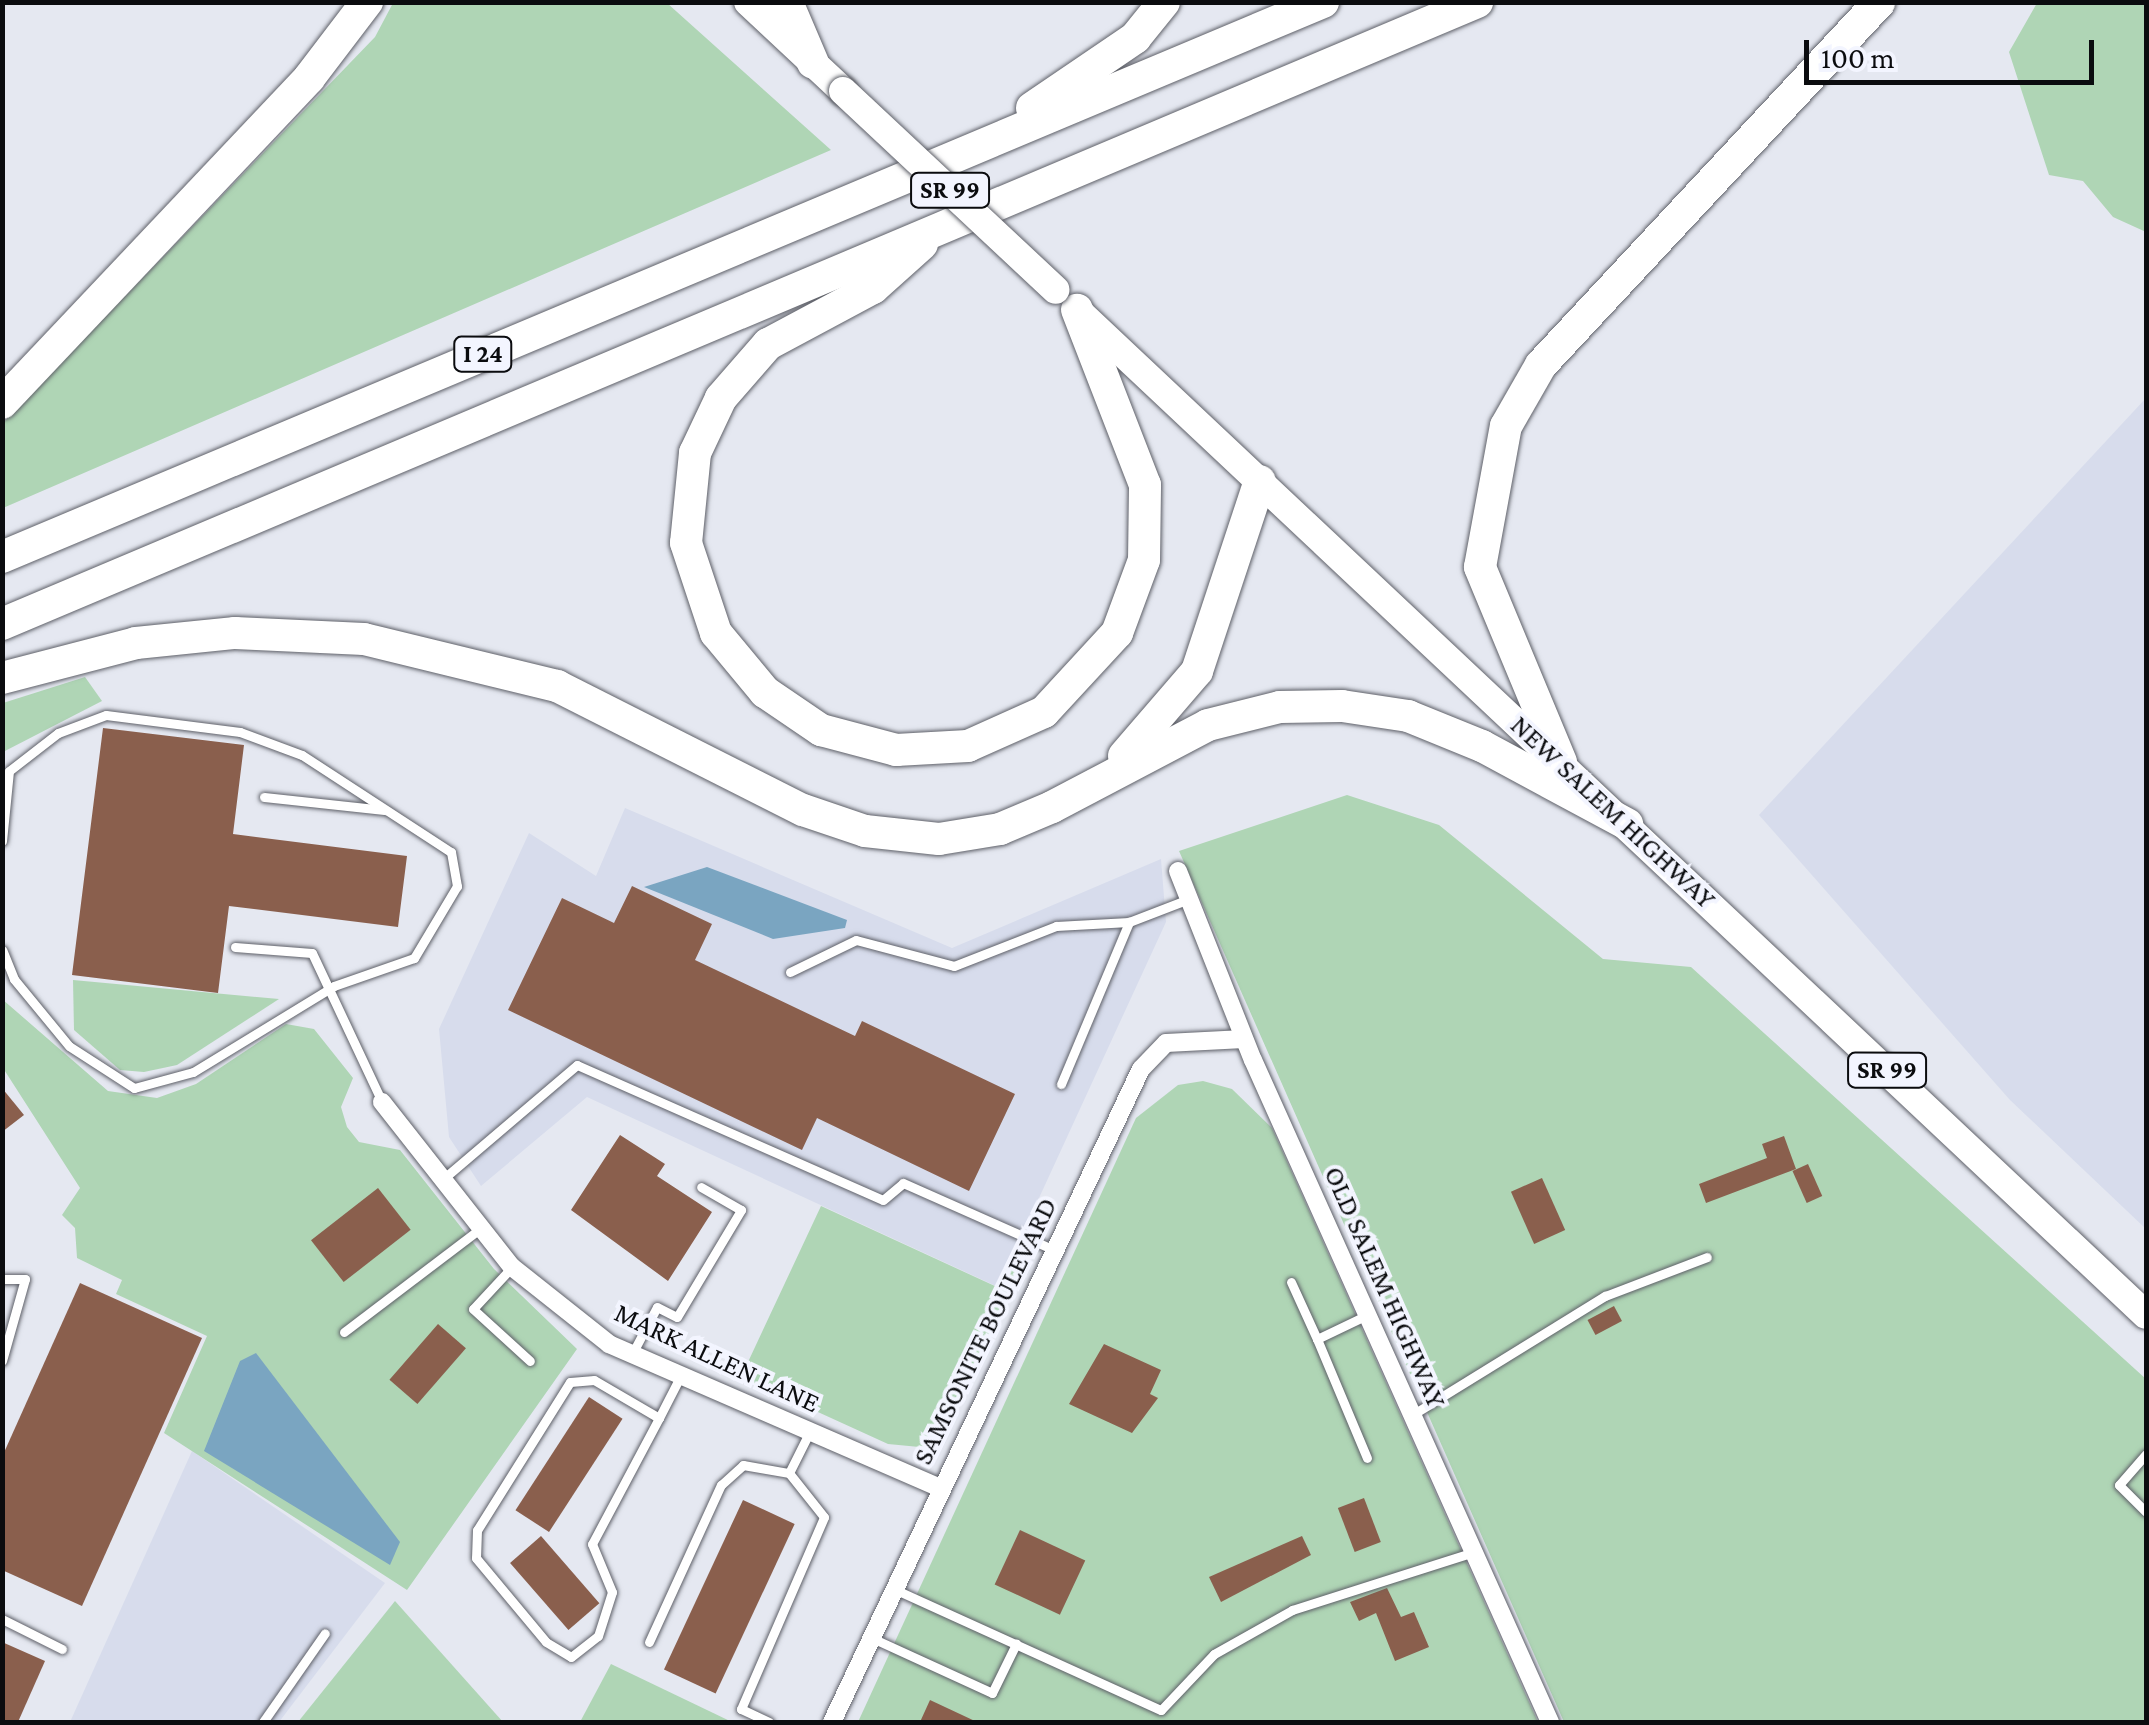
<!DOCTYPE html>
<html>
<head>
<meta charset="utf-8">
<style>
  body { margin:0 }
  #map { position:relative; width:2149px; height:1725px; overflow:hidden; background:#e5e8f1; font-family:"Crimson Pro",serif }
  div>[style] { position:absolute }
  .built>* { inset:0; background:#d7dcec }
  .green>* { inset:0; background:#afd5b5 }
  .water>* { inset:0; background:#7aa5c1 }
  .building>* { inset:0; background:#8a5f4d; transform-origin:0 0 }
  .roads { filter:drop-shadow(0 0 2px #5e6068) drop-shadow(0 0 2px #5e6068) }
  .service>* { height:9px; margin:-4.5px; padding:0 4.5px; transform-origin:4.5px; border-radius:4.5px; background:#fff }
  .minor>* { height:18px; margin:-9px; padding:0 9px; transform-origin:9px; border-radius:9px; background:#fff }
  .primary>* { height:28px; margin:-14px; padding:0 14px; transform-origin:14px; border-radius:14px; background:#fff }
  .motorway>* { height:32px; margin:-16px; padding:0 16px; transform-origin:16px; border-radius:16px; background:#fff }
  .bridges { filter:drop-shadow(0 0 2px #5e6068) drop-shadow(0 0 2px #5e6068) }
  .primary-bridge>* { height:28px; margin:-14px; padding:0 14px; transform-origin:14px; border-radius:14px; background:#fff }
  span { translate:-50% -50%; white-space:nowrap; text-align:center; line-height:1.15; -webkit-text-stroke:8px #f3f5ff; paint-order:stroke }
  .shield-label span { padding:2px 8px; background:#f3f5ff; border:2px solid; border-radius:8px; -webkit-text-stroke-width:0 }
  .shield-label { font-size:25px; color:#0b0c0f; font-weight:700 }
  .street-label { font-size:28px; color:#0b0c0f }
  .frame { position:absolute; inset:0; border:5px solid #0b0c0f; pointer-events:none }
  .scale { position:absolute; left:1804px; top:40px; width:290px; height:45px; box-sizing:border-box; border:5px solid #0b0c0f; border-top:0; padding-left:12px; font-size:30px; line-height:35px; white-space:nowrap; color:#0b0c0f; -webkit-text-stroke:8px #f3f5ff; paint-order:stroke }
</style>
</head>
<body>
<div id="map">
  <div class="built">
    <div style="clip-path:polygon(2146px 398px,2146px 1229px,2010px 1100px,1759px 815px)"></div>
    <div style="clip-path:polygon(625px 808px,952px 948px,1161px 859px,1166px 922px,998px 1287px,587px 1097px,481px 1186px,449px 1137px,439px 1029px,529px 833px,596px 876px)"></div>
    <div style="clip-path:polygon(192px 1451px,385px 1583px,279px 1722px,70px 1722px)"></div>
  </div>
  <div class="green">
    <div style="clip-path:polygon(393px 3px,667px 3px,831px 150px,3px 508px,2px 424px,375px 37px)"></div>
    <div style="clip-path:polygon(2037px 3px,2146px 3px,2146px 232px,2113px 217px,2083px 181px,2049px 175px,2009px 52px)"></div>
    <div style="clip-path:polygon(85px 677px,102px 701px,3px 752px,3px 703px)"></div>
    <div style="clip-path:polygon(1347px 795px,1439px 825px,1603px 959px,1691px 967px,2146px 1379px,2146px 1722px,1564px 1722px,1179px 851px)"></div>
    <div style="clip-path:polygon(73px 980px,279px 999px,177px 1065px,144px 1072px,120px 1070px,74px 1030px)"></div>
    <div style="clip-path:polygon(2px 999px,108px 1091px,157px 1098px,196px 1084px,286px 1024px,314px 1029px,353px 1078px,341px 1107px,347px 1127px,359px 1142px,400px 1150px,494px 1269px,577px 1349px,407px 1590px,164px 1433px,207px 1336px,116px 1294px,122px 1280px,77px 1258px,75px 1228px,62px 1215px,80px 1188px,3px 1068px)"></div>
    <div style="clip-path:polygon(1203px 1081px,1232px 1089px,1272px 1128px,1538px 1722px,858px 1722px,1136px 1118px,1178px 1085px)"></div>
    <div style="clip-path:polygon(821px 1206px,997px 1287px,1015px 1251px,1029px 1258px,930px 1448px,888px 1444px,741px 1377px)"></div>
    <div style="clip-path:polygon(395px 1601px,503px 1722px,298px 1722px)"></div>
    <div style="clip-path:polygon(611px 1664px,732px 1722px,580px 1722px)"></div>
  </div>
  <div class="water">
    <div style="clip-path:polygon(707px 867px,847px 920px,845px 928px,773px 939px,644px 887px)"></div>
    <div style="clip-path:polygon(256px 1353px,400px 1542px,390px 1565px,204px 1451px,240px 1361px)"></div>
  </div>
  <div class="building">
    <div style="clip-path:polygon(103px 728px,244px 745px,233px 834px,407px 856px,398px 927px,229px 906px,218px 993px,72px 975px)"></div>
    <div style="clip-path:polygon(632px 886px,712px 924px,695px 960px,855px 1036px,862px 1021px,1015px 1094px,969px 1191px,817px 1118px,802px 1150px,508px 1010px,562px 898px,614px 923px)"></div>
    <div style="clip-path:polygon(2px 1088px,24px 1115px,2px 1132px)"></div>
    <div style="clip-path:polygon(620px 1135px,665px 1164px,657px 1176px,712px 1212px,668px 1281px,571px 1210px)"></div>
    <div style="clip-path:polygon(1784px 1136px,1796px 1169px,1706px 1203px,1699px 1184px,1767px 1158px,1762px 1144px)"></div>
    <div style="left:1808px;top:1164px;width:35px;height:17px;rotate:66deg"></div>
    <div style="left:1542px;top:1178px;width:57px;height:34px;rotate:66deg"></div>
    <div style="left:378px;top:1188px;width:53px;height:85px;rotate:52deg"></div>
    <div style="clip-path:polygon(80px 1283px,202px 1338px,82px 1606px,2px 1570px,2px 1457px)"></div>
    <div style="left:1614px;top:1306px;width:17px;height:30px;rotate:62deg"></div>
    <div style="left:438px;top:1324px;width:37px;height:74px;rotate:41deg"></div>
    <div style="clip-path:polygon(1104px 1344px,1161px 1370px,1150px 1394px,1158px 1398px,1132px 1433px,1069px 1404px)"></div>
    <div style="left:589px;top:1397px;width:40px;height:135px;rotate:33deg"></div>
    <div style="left:1364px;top:1498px;width:47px;height:28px;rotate:69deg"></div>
    <div style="left:743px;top:1500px;width:57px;height:187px;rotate:25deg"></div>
    <div style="left:1020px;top:1530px;width:72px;height:60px;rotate:25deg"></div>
    <div style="left:541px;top:1536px;width:89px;height:41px;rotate:49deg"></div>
    <div style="clip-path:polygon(1302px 1536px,1311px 1555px,1221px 1602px,1209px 1577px)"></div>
    <div style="clip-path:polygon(1387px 1588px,1401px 1617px,1414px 1612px,1429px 1647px,1395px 1661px,1376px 1613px,1359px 1621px,1350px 1602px)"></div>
    <div style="clip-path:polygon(2px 1642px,45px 1661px,18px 1722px,2px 1722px)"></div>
    <div style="clip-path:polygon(930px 1700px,977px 1722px,920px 1722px)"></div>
  </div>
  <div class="roads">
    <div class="service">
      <div style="left:264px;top:797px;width:121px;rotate:6.2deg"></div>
      <div style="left:2px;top:841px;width:70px;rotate:-84.3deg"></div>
      <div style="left:9px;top:771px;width:62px;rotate:-37.8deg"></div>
      <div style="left:58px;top:733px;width:51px;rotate:-20.6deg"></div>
      <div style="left:106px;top:715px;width:135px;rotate:7.2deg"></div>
      <div style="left:240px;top:732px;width:66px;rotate:20.4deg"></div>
      <div style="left:302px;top:755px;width:178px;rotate:33.1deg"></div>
      <div style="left:451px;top:852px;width:35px;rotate:80deg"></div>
      <div style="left:457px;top:886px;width:84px;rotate:120.8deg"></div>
      <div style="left:414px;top:958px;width:85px;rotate:160.7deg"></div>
      <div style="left:334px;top:986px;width:165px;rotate:148.6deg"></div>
      <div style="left:193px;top:1072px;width:61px;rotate:164.8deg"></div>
      <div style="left:134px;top:1088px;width:77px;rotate:-147.1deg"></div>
      <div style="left:69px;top:1046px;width:87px;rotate:-129.4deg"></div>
      <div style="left:14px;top:979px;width:31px;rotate:-112deg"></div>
      <div style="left:235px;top:947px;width:77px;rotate:4.5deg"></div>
      <div style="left:312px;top:953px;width:165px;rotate:64.8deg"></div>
      <div style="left:790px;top:972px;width:73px;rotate:-25.9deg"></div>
      <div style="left:856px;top:940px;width:101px;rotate:14.9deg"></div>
      <div style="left:954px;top:966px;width:110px;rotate:-21.4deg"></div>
      <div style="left:1056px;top:926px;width:73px;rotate:-3.1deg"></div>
      <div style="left:1061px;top:1084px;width:176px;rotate:-67.2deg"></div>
      <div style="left:1129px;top:922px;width:64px;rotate:-21deg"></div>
      <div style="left:443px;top:1179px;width:176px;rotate:-40.4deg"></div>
      <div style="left:577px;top:1065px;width:334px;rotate:23.8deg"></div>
      <div style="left:883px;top:1200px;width:26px;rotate:-40deg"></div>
      <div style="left:903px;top:1183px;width:165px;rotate:23.9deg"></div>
      <div style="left:512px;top:1267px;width:57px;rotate:132.9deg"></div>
      <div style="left:473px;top:1309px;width:77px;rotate:42.4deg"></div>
      <div style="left:2px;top:1279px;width:23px"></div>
      <div style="left:25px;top:1279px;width:85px;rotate:105.7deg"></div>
      <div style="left:1291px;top:1282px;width:63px;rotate:65.5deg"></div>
      <div style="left:1317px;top:1339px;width:55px;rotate:-25.6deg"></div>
      <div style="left:344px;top:1332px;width:172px;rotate:-37.2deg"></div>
      <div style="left:1317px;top:1339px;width:129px;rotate:67.2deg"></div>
      <div style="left:632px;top:1354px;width:53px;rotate:-62deg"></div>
      <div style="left:657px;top:1307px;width:22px;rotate:27deg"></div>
      <div style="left:677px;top:1317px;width:125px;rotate:-59.1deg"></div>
      <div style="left:741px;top:1210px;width:46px;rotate:-150.1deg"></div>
      <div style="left:1412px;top:1415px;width:227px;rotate:-31.7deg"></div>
      <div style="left:1605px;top:1296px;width:109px;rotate:-20.9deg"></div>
      <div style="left:659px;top:1418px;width:75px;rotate:-149.7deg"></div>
      <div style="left:594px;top:1380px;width:24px;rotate:175deg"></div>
      <div style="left:570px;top:1382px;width:175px;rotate:122.1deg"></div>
      <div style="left:477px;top:1530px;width:28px;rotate:92deg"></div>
      <div style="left:476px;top:1558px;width:109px;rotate:50.2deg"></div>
      <div style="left:546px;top:1642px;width:29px;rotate:31deg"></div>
      <div style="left:571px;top:1657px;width:34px;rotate:-38deg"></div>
      <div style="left:598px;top:1636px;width:46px;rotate:-72.3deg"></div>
      <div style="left:612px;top:1592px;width:52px;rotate:-112.6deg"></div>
      <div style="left:592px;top:1544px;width:143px;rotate:-62deg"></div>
      <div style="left:659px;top:1418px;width:48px;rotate:-62.9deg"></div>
      <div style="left:2146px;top:1454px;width:41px;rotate:131.1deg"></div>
      <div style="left:2119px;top:1485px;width:38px;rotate:45deg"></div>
      <div style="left:894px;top:1589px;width:293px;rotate:24.4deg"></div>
      <div style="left:1161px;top:1710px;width:77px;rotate:-46.6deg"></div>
      <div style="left:1214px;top:1654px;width:90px;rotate:-29.4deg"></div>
      <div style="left:1292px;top:1610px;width:191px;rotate:-17.7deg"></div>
      <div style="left:2px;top:1619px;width:67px;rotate:26.6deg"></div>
      <div style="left:872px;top:1638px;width:132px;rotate:24.6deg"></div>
      <div style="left:992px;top:1693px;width:55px;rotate:-63.9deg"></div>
      <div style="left:649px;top:1642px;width:173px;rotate:-65.4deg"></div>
      <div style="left:721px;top:1485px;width:30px;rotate:-42deg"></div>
      <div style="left:743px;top:1465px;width:47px;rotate:9.9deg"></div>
      <div style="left:789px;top:1473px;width:47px;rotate:-63.4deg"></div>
      <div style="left:263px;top:1722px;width:108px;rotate:-55.1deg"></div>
      <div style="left:769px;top:1722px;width:31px;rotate:-155deg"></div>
      <div style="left:741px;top:1709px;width:209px;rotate:-66.6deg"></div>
      <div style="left:824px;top:1517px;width:56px;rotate:-128.5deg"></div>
    </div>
    <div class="minor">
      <div style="left:1178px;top:871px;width:203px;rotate:68.4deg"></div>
      <div style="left:1253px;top:1060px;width:726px;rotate:65.84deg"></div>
      <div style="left:382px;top:1102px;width:210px;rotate:51.8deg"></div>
      <div style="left:512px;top:1267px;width:124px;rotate:38.4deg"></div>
      <div style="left:609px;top:1344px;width:361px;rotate:23.5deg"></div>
      <div style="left:832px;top:1722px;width:722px;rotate:-64.68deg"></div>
      <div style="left:1141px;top:1069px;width:36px;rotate:-46deg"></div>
      <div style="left:1166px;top:1043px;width:78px;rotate:-2.9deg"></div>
    </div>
    <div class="primary">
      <div style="left:748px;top:2px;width:130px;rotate:43.1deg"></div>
      <div style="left:1079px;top:312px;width:1464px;rotate:43.23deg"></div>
    </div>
    <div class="motorway">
      <div style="left:787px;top:2px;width:66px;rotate:66.9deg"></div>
      <div style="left:1032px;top:108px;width:125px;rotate:-34.2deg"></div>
      <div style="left:1135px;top:38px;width:46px;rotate:-51.1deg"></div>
      <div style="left:922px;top:244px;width:66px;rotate:138.1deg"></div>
      <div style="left:873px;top:288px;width:119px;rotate:151.9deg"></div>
      <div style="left:768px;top:344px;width:72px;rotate:131deg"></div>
      <div style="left:721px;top:398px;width:61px;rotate:115.3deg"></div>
      <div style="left:695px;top:453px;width:90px;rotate:95.7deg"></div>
      <div style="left:686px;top:543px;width:95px;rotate:71.6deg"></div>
      <div style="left:716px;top:633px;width:77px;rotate:50.3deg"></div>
      <div style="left:765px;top:692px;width:68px;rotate:34.2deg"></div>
      <div style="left:821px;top:730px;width:78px;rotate:14.9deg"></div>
      <div style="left:896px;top:750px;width:72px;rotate:-3.2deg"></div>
      <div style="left:968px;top:746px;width:83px;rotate:-24.1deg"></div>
      <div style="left:1044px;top:712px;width:108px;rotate:-47.3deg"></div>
      <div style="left:1117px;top:633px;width:78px;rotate:-69.7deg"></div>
      <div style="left:1144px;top:560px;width:75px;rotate:-89.2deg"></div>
      <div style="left:1145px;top:485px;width:188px;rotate:-111.2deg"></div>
      <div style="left:2px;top:403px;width:447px;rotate:-46.6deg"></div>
      <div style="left:309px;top:78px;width:96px;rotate:-52.7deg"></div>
      <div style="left:2px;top:557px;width:1433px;rotate:-22.79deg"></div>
      <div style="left:2px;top:624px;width:1601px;rotate:-22.86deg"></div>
      <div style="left:2px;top:678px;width:138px;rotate:-14.6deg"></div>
      <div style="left:136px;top:643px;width:100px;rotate:-5.8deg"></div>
      <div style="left:235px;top:633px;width:129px;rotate:2.7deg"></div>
      <div style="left:364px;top:639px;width:199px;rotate:13.7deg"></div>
      <div style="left:557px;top:686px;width:275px;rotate:26.8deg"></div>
      <div style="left:803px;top:810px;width:65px;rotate:18.7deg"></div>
      <div style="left:865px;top:831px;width:74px;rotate:6.2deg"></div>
      <div style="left:939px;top:839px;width:62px;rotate:-9.3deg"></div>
      <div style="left:1000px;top:829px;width:56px;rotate:-22.9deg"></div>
      <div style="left:1052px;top:807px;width:176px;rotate:-27.7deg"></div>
      <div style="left:1208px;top:725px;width:74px;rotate:-14deg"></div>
      <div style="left:1280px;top:707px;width:62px;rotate:-0.9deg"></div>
      <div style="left:1342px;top:706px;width:67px;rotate:8.6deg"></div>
      <div style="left:1408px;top:716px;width:80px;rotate:22.1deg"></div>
      <div style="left:1482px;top:746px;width:165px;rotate:28.3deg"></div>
      <div style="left:1124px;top:756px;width:112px;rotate:-49.3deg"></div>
      <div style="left:1197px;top:671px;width:200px;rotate:-71.7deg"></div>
      <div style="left:1561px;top:762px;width:211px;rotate:-112.6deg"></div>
      <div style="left:1480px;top:567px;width:143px;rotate:-79.6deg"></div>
      <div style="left:1506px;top:426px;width:70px;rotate:-60.2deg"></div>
      <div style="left:1541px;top:365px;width:496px;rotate:-47deg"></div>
    </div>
  </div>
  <div class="bridges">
    <div class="primary-bridge">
      <div style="left:843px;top:91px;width:291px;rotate:43.1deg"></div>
    </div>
  </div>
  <div class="shield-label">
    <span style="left:950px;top:190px">SR 99</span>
    <span style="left:483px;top:354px">I 24</span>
    <span style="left:1887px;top:1070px">SR 99</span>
  </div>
  <div class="street-label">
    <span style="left:1613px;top:812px;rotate:43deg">NEW SALEM HIGHWAY</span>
    <span style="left:1385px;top:1287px;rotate:66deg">OLD SALEM HIGHWAY</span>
    <span style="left:985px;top:1331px;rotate:-64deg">SAMSONITE BOULEVARD</span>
    <span style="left:717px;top:1358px;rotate:25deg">MARK ALLEN LANE</span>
  </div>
  <div class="frame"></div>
  <div class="scale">100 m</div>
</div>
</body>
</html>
